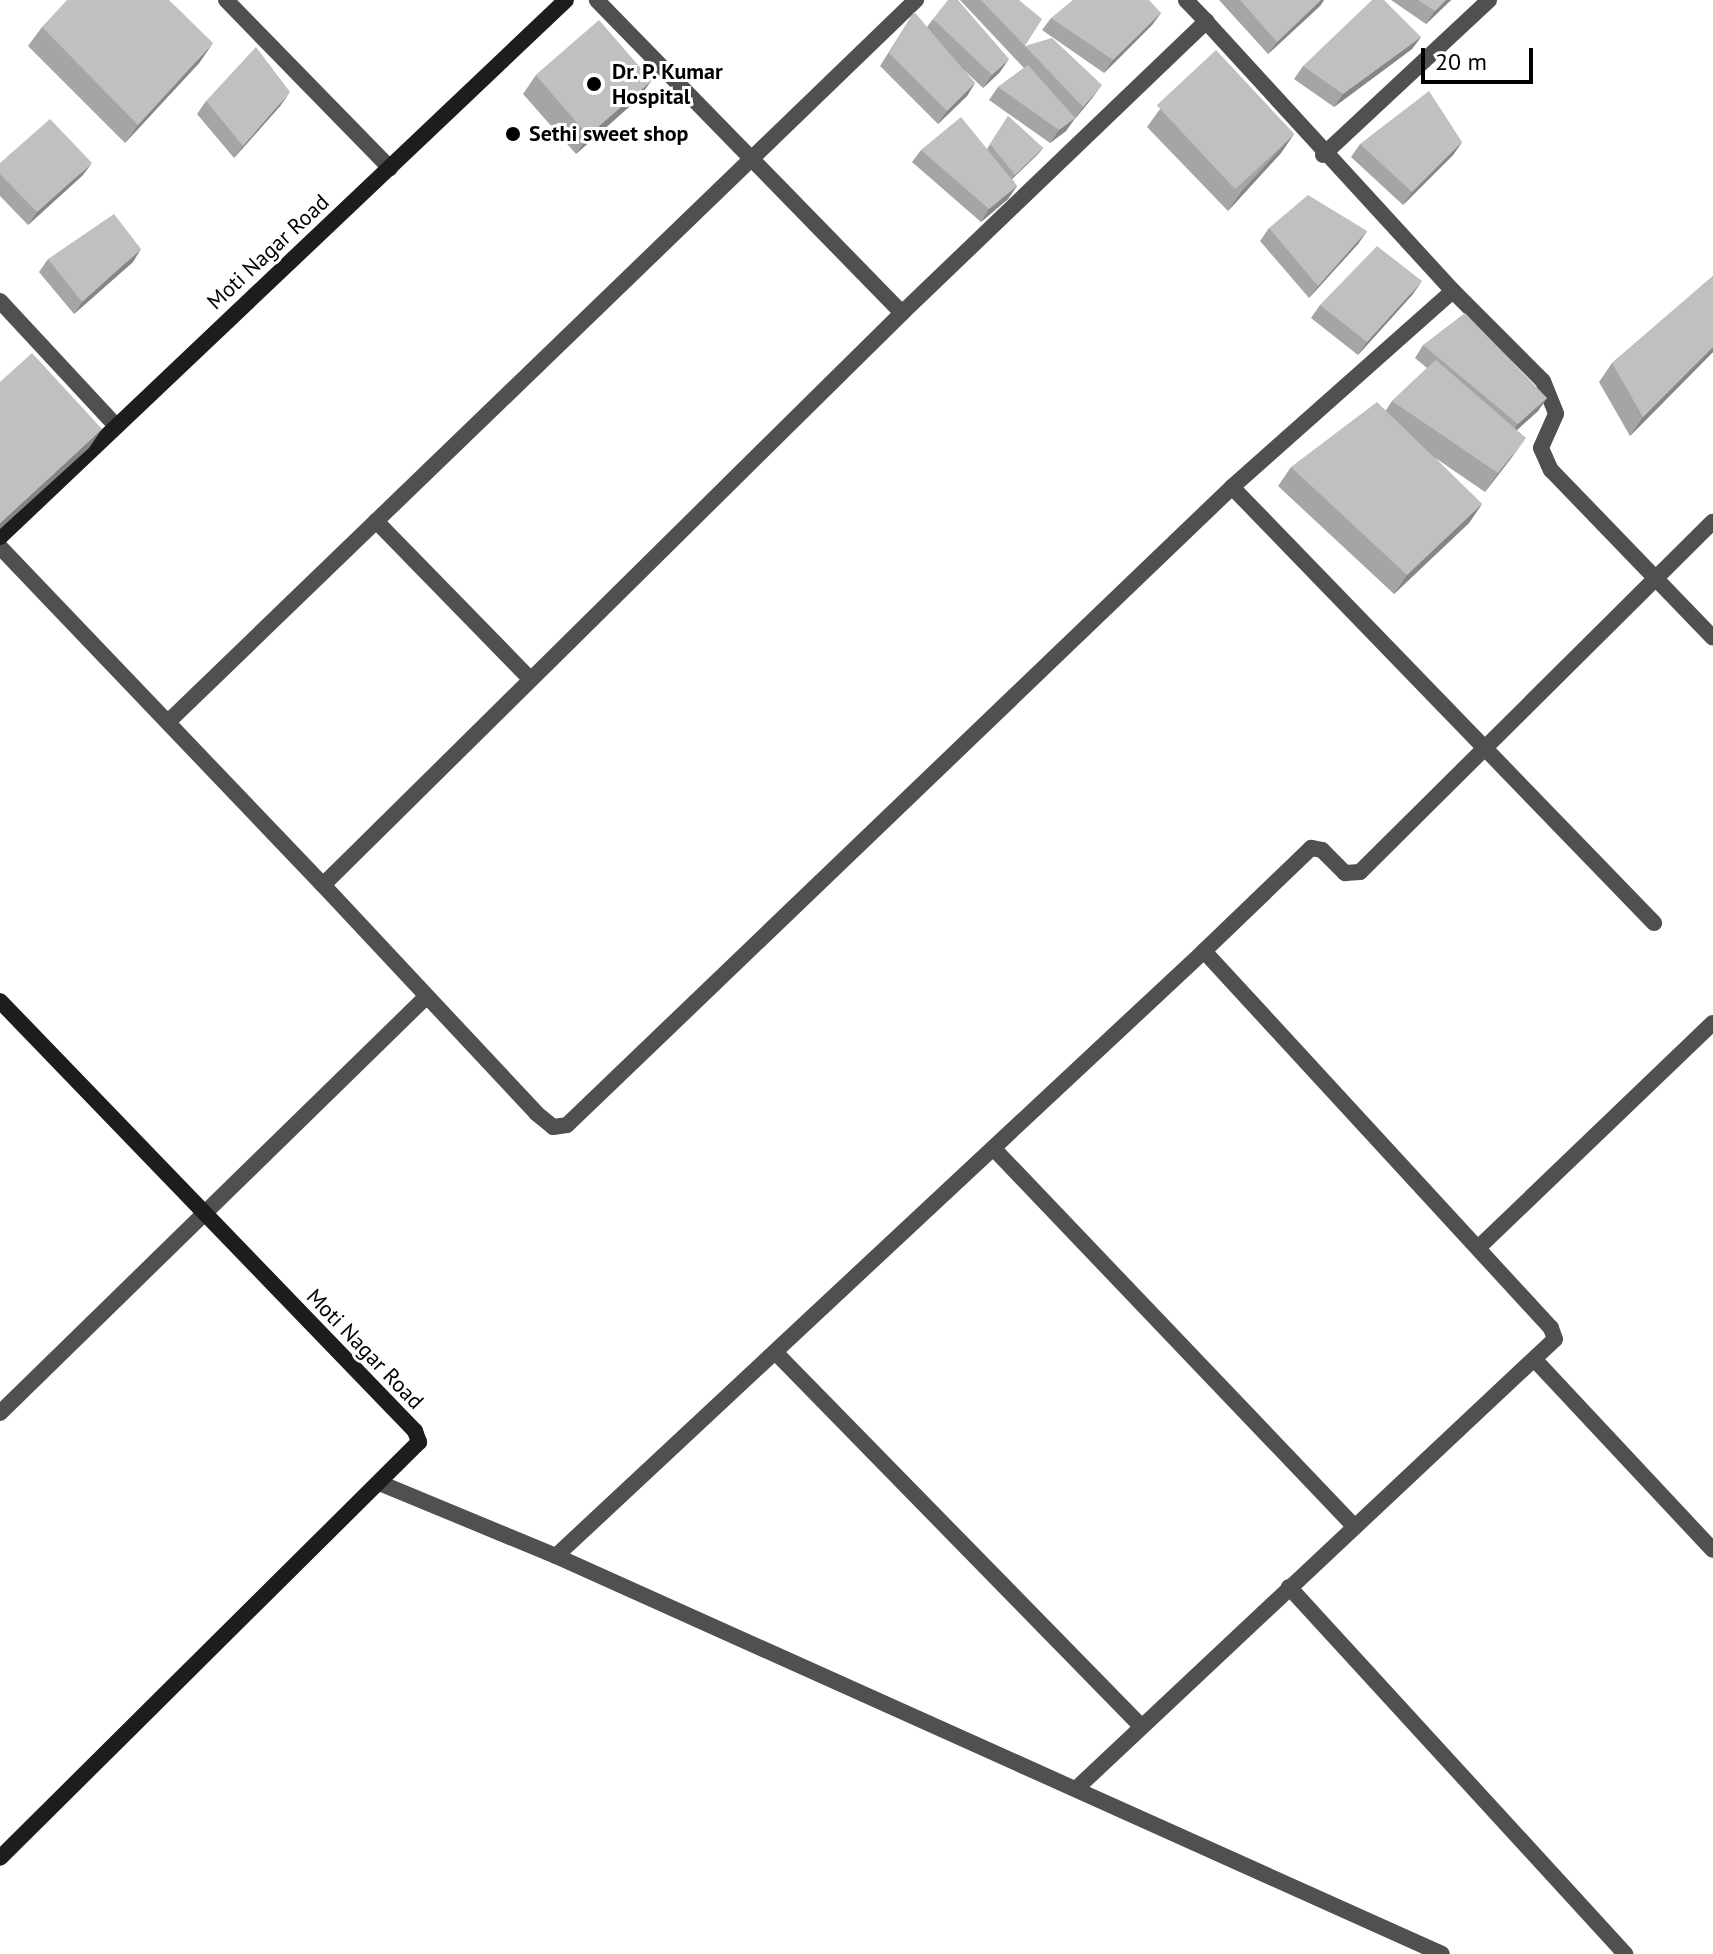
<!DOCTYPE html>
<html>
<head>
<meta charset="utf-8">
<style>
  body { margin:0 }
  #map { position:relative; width:1713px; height:1954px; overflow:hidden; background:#fff; font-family:"PT Sans",sans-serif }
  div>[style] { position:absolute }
  .street>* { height:16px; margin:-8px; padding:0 8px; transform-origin:8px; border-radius:8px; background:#505050 }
  .secondary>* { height:16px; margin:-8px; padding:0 8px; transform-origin:8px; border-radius:8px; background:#1d1d1d }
  .wall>* { inset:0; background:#a5a5a5 }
  .shaded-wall>* { inset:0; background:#868686 }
  .building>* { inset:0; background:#c0c0c0; transform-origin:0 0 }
  .dots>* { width:22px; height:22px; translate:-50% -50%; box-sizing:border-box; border:4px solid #fff; border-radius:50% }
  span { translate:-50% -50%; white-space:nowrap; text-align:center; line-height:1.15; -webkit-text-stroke:6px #fff; paint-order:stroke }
  .poi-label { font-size:22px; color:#000; font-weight:700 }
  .left { translate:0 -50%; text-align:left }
  .street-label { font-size:22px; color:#000 }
  .scale { position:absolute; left:1421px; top:48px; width:112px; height:36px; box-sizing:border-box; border:4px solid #000; border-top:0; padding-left:10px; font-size:24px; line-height:28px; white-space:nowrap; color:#000; -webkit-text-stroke:6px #fff; paint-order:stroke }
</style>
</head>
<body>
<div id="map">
  <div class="street">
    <div style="left:226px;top:0;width:235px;rotate:45.7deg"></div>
    <div style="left:1323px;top:155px;width:227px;rotate:-43deg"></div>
    <div style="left:1453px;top:291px;width:127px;rotate:45deg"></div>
    <div style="left:1543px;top:381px;width:35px;rotate:68deg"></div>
    <div style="left:1556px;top:414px;width:37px;rotate:114deg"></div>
    <div style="left:1541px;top:448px;width:24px;rotate:66deg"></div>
    <div style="left:1551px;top:470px;width:233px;rotate:46deg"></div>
    <div style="left:0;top:301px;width:171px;rotate:47.1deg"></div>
    <div style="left:902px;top:313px;width:422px;rotate:-43.8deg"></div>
    <div style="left:1206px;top:21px;width:29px;rotate:-134deg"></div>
    <div style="left:1232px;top:487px;width:607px;rotate:45.93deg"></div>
    <div style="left:376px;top:521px;width:219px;rotate:45.7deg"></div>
    <div style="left:0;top:547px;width:468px;rotate:46.3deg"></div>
    <div style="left:323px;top:885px;width:814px;rotate:-44.65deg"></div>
    <div style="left:902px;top:313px;width:437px;rotate:-134.3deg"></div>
    <div style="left:168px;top:722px;width:1040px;rotate:-43.99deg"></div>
    <div style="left:323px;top:885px;width:312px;rotate:46.9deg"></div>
    <div style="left:536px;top:1113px;width:22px;rotate:39deg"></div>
    <div style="left:553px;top:1127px;width:14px;rotate:-8deg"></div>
    <div style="left:567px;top:1125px;width:922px;rotate:-43.81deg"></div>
    <div style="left:1232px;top:487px;width:295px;rotate:-41.6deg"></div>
    <div style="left:1453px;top:291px;width:366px;rotate:-132.5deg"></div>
    <div style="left:996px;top:1151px;width:518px;rotate:46.33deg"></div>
    <div style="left:1478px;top:1248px;width:325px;rotate:-43.8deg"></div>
    <div style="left:776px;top:1353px;width:523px;rotate:45.62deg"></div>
    <div style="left:1535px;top:1360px;width:260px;rotate:46.9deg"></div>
    <div style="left:0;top:1413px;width:595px;rotate:-44.32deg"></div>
    <div style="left:382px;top:1484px;width:188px;rotate:22.5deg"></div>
    <div style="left:556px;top:1556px;width:971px;rotate:24.19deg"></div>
    <div style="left:556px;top:1556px;width:887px;rotate:-43.03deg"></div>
    <div style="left:1289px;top:1587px;width:498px;rotate:47.5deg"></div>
    <div style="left:1078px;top:1787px;width:654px;rotate:-43.2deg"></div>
    <div style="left:1555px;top:1339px;width:12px;rotate:-110deg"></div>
    <div style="left:1551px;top:1328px;width:512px;rotate:-132.63deg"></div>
    <div style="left:1204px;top:951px;width:149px;rotate:-43.9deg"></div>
    <div style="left:1311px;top:848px;width:11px;rotate:10deg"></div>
    <div style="left:1322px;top:850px;width:33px;rotate:45deg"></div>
    <div style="left:1345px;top:873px;width:15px;rotate:-4deg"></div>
    <div style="left:1360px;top:872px;width:497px;rotate:-44.8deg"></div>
  </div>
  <div class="secondary">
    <div style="left:0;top:537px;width:780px;rotate:-43.49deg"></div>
    <div style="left:0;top:1001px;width:598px;rotate:46.02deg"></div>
    <div style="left:415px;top:1431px;width:12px;rotate:70deg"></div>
    <div style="left:419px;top:1442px;width:590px;rotate:135.21deg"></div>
  </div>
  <div class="wall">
    <div style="clip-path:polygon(960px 0,1019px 0,1025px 46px,1093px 97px,1074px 120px,1066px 131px,1050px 143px,989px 100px,998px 87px,1024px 68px)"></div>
    <div style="clip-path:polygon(1219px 0,1324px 0,1320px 6px,1268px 54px)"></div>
    <div style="clip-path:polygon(1391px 0,1451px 0,1426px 24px)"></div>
    <div style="clip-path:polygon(914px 12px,927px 27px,933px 19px,1000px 72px,983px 88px,963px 69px,975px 83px,967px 96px,938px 124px,880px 66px)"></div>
    <div style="clip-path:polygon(1161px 13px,1152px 25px,1104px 73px,1042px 30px,1051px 18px)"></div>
    <div style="clip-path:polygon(42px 27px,200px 62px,125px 143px,28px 46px)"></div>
    <div style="clip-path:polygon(1421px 37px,1412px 49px,1334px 107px,1294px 79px,1303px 66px)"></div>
    <div style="clip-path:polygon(536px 75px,638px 99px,576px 154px,523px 94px)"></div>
    <div style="clip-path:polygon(206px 101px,281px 105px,234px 158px,197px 114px)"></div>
    <div style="clip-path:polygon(1160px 109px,1294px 134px,1281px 153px,1228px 211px,1147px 127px)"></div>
    <div style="clip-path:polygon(1008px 116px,1043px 148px,1038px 154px,1012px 179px,1017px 186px,1008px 199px,981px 222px,912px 162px,921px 150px,987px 149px)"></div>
    <div style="clip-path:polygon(1462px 142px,1453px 155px,1403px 205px,1351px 157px,1360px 144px)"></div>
    <div style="clip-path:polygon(0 163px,83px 175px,28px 225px,0 196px)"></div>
    <div style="clip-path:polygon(1269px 228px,1367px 231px,1358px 244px,1309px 298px,1260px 241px)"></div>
    <div style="clip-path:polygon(48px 259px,133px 262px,74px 314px,39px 272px)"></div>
    <div style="clip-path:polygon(1713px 276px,1713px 352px,1630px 436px,1599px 382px,1612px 363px)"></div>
    <div style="clip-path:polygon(1413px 294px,1358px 355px,1311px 318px,1320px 305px)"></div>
    <div style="clip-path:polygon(1423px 345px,1547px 398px,1538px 411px,1517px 430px,1512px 457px,1485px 492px,1434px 457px,1482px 504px,1469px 523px,1394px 594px,1278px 486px,1291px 467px,1386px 410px,1392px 401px,1427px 368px,1415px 358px)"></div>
  </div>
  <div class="shaded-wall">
    <div style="clip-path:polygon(1321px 0,1324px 0,1320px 6px,1268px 54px,1277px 42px)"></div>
    <div style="clip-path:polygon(1446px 0,1451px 0,1426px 24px,1435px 11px)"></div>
    <div style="clip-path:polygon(1161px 13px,1152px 25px,1104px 73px,1113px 60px)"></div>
    <div style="clip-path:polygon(1421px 37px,1412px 49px,1334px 107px,1343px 94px)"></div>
    <div style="clip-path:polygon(213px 43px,200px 62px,125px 143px,138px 125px)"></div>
    <div style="clip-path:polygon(1009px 59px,1000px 72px,983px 88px,992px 75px)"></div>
    <div style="clip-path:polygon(652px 80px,638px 99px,576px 154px,589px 135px)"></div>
    <div style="clip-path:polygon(975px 83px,967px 96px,938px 124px,947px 111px)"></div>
    <div style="clip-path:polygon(1102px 85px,1093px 97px,1074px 120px,1083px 107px)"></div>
    <div style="clip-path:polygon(290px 92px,281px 105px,234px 158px,243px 146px)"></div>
    <div style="clip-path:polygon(1075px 118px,1066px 131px,1050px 143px,1059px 130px)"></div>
    <div style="clip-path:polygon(1294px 134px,1281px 153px,1228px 211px,1241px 192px)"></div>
    <div style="clip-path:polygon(1462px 142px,1453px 155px,1403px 205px,1412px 192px)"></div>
    <div style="clip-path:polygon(1043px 148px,1038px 154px,1010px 181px,1015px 175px)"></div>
    <div style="clip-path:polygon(92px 163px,83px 175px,28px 225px,37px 212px)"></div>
    <div style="clip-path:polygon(1017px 186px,1008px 199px,981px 222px,989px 209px)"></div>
    <div style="clip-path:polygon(1367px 231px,1358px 244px,1309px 298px,1318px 286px)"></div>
    <div style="clip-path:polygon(141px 249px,133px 262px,74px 314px,82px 302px)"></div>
    <div style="clip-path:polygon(1422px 281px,1413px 294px,1358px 355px,1367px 342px)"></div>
    <div style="clip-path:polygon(1713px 347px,1713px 352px,1630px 436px,1643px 417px)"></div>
    <div style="clip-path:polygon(1547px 398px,1538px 411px,1509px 437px,1518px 424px)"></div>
    <div style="clip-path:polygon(102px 429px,89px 448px,0 529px,0 523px)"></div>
    <div style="clip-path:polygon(1526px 438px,1512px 457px,1485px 492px,1498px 473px)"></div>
    <div style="clip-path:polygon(1482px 504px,1469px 523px,1394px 594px,1407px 575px)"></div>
  </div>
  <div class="building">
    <div style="clip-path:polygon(67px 0,169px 0,213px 43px,138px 125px,42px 27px)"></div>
    <div style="clip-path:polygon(948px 0,958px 0,1009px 59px,992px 75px,933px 19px)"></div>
    <div style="clip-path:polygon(981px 0,1019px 0,1042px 19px,1025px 46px)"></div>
    <div style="clip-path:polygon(1073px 0,1149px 0,1161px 13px,1113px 60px,1051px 18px)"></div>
    <div style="clip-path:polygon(1240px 0,1321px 0,1277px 42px)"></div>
    <div style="clip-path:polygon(1372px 0,1384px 0,1421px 37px,1343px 94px,1303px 66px)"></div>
    <div style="clip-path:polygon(1418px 0,1446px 0,1435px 11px)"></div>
    <div style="clip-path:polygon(914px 12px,975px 83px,947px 111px,889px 53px)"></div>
    <div style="left:599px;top:20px;width:80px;height:84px;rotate:49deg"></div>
    <div style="clip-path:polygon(1052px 38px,1102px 85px,1083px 107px,1025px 46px)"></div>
    <div style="clip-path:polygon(256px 47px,290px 92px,243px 146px,206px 101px)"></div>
    <div style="left:1216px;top:50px;width:115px;height:81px;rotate:47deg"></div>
    <div style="clip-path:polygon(1028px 65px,1075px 118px,1059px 130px,998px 87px)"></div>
    <div style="clip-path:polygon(1429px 91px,1462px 142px,1412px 192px,1360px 144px)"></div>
    <div style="clip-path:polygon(1008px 116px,1043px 148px,1015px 175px,990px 144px)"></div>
    <div style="clip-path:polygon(961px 117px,1017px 186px,989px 209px,921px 150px)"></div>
    <div style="clip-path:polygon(50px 119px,92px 163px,37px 212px,0 174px,0 163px)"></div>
    <div style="clip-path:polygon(1308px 195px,1367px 231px,1318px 286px,1269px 228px)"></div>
    <div style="clip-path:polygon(114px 214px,141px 249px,82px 302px,48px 259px)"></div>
    <div style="clip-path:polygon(1377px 246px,1422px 281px,1367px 342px,1320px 305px)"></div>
    <div style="clip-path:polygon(1713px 276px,1713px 347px,1643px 417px,1612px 363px)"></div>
    <div style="clip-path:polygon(1465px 313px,1547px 398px,1518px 424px,1423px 345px)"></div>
    <div style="clip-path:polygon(32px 353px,102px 429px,0 523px,0 382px)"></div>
    <div style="clip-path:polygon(1436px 360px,1526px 438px,1498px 473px,1392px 401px)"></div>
    <div style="clip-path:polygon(1377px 402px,1482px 504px,1407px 575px,1291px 467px)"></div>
  </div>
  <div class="dots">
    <div style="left:594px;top:84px;background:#000"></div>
    <div style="left:513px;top:134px;background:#000"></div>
  </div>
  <div class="poi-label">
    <span class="left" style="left:612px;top:84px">Dr. P. Kumar<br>Hospital</span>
    <span class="left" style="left:529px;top:134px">Sethi sweet shop</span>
  </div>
  <div class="street-label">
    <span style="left:268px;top:252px;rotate:-43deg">Moti Nagar Road</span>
    <span style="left:365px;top:1349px;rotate:46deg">Moti Nagar Road</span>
  </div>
  <div class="scale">20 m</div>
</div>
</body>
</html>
